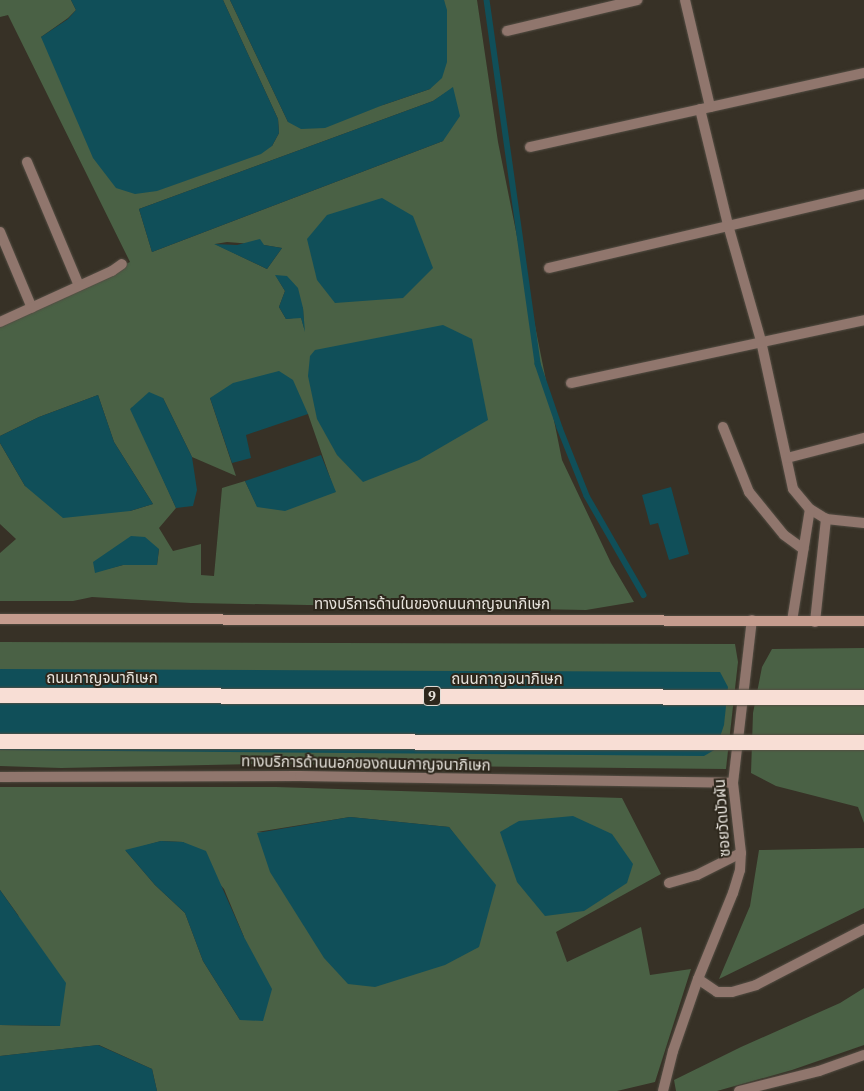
<!DOCTYPE html>
<html>
<head>
<meta charset="utf-8">
<style>
  body { margin:0 }
  #map { position:relative; width:864px; height:1091px; overflow:hidden; background:#373126; font-family:"PT Serif","Noto Sans Thai",serif }
  div>[style] { position:absolute }
  .green>* { inset:0; background:#4a6145 }
  .water>* { inset:0; background:#104f59 }
  .stream>* { height:5.5px; margin:-2.75px; padding:0 2.75px; transform-origin:2.75px; border-radius:2.75px; background:#104f59 }
  .roads { filter:drop-shadow(0 0 1px #534d43) drop-shadow(0 0 1px #534d43) }
  .lane>* { height:10px; margin:-5px; padding:0 5px; transform-origin:5px; border-radius:5px; background:#90766d }
  .street>* { height:10px; margin:-5px; padding:0 5px; transform-origin:5px; border-radius:5px; background:#90766d }
  .secondary>* { height:10px; margin:-5px; padding:0 5px; transform-origin:5px; border-radius:5px; background:#c59c8e }
  .bridges { filter:drop-shadow(0 0 1px #534d43) drop-shadow(0 0 1px #534d43) }
  .highway-bridge>* { height:15px; margin:-7.5px; padding:0 7.5px; transform-origin:7.5px; border-radius:7.5px; background:#f8ded5 }
  span { translate:-50% -50%; white-space:nowrap; text-align:center; line-height:1.15; -webkit-text-stroke:4px #2d271c; paint-order:stroke }
  .shield-label span { padding:1px 4px; background:#2d271c; border:1px solid; border-radius:4px; -webkit-text-stroke-width:0 }
  .shield-label { font-size:14px; color:#e7e3dc; font-weight:700 }
  .street-label { font-size:15px; color:#e7e3dc }
</style>
</head>
<body>
<div id="map">
  <div class="green">
    <div style="clip-path:polygon(evenodd,0 0,71px 0,76px 10px,68px 18px,41px 37px,272px 146px,279px 133px,278px 119px,223px 0,230px 0,288px 122px,383px 105px,430px 89px,447px 35px,444px 0,477px 0,498px 142px,562px 460px,611px 563px,634px 602px,586px 610px,191px 603px,92px 597px,73px 601px,0 601px,0 553px,16px 539px,0 524px,0 443px,25px 486px,130px 511px,153px 504px,114px 442px,98px 395px,39px 417px,0 436px,0 324px,130px 262px,8px 15px,0 17px,0 0,453px 88px,443px 141px,152px 252px,139px 209px,433px 101px,453px 88px,0 0,227px 242px,264px 245px,282px 248px,267px 269px,215px 244px,227px 242px,0 0,276px 276px,303px 308px,304px 328px,301px 317px,286px 319px,279px 307px,285px 291px,276px 276px,0 0,163px 398px,192px 457px,236px 476px,210px 398px,308px 414px,335px 492px,257px 506px,245px 481px,222px 488px,214px 576px,201px 575px,201px 544px,173px 551px,159px 528px,176px 508px,131px 408px,163px 398px,0 0,159px 549px,157px 565px,123px 565px,95px 572px,159px 549px)"></div>
    <div style="clip-path:polygon(0 642px,735px 644px,738px 662px,726px 769px,260px 764px,61px 768px,0 766px)"></div>
    <div style="clip-path:polygon(864px 648px,864px 823px,858px 807px,776px 786px,751px 773px,753px 713px,762px 667px,772px 649px)"></div>
    <div style="clip-path:polygon(evenodd,0 787px,276px 787px,622px 798px,661px 874px,556px 932px,567px 962px,641px 927px,650px 975px,691px 969px,655px 1082px,617px 1091px,157px 1091px,152px 1069px,99px 1045px,0 1056px,0 1025px,60px 1026px,18px 915px,0 890px,0 787px,350px 817px,449px 827px,467px 851px,257px 832px,350px 817px,0 787px,161px 841px,183px 842px,224px 889px,244px 937px,240px 1020px,203px 961px,185px 913px,155px 885px,126px 851px,161px 841px)"></div>
    <div style="clip-path:polygon(864px 848px,864px 908px,719px 979px,750px 906px,759px 850px)"></div>
    <div style="clip-path:polygon(864px 988px,864px 1045px,792px 1070px,717px 1091px,676px 1091px,674px 1080px,741px 1047px,840px 1003px)"></div>
  </div>
  <div class="water">
    <div style="clip-path:polygon(71px 0,223px 0,278px 119px,279px 133px,272px 146px,261px 154px,157px 191px,135px 194px,116px 188px,93px 158px,41px 37px,68px 19px,76px 10px)"></div>
    <div style="clip-path:polygon(230px 0,444px 0,447px 10px,447px 62px,442px 78px,430px 89px,383px 105px,325px 128px,301px 129px,288px 122px)"></div>
    <div style="clip-path:polygon(453px 87px,460px 116px,443px 141px,152px 252px,139px 209px,433px 101px)"></div>
    <div style="clip-path:polygon(382px 198px,413px 216px,433px 268px,403px 298px,335px 303px,317px 280px,307px 239px,327px 215px)"></div>
    <div style="clip-path:polygon(260px 239px,264px 245px,282px 248px,267px 269px,214px 244px,237px 245px)"></div>
    <div style="clip-path:polygon(275px 275px,287px 276px,298px 288px,303px 308px,305px 332px,301px 318px,286px 319px,279px 307px,285px 291px)"></div>
    <div style="clip-path:polygon(443px 325px,472px 339px,488px 420px,419px 460px,363px 482px,337px 455px,317px 419px,308px 376px,310px 356px,315px 350px)"></div>
    <div style="clip-path:polygon(279px 371px,293px 380px,308px 414px,246px 435px,251px 458px,232px 463px,210px 398px,233px 383px)"></div>
    <div style="clip-path:polygon(149px 392px,163px 398px,192px 457px,197px 490px,193px 506px,176px 508px,130px 409px)"></div>
    <div style="clip-path:polygon(98px 395px,114px 442px,153px 504px,130px 511px,63px 518px,25px 486px,0 443px,0 436px,39px 417px)"></div>
    <div style="clip-path:polygon(321px 455px,336px 492px,285px 511px,257px 507px,245px 481px)"></div>
    <div style="clip-path:polygon(671px 487px,689px 554px,669px 560px,658px 523px,650px 525px,642px 495px)"></div>
    <div style="clip-path:polygon(131px 536px,145px 537px,159px 549px,157px 565px,123px 565px,95px 573px,93px 562px)"></div>
    <div style="clip-path:polygon(0 669px,720px 672px,728px 687px,724px 725px,716px 749px,704px 756px,0 750px)"></div>
    <div style="clip-path:polygon(573px 816px,612px 834px,633px 864px,627px 883px,584px 911px,545px 916px,517px 882px,500px 832px,519px 821px)"></div>
    <div style="clip-path:polygon(350px 817px,449px 827px,496px 885px,479px 947px,445px 965px,375px 987px,348px 984px,324px 958px,270px 872px,257px 833px)"></div>
    <div style="clip-path:polygon(161px 841px,183px 842px,206px 851px,244px 937px,272px 989px,263px 1021px,240px 1020px,203px 961px,185px 913px,155px 885px,125px 850px)"></div>
    <div style="clip-path:polygon(0 890px,66px 983px,60px 1026px,0 1025px)"></div>
    <div style="clip-path:polygon(98px 1045px,152px 1069px,157px 1091px,0 1091px,0 1056px)"></div>
  </div>
  <div class="stream">
    <div style="left:487px;top:0;width:368px;rotate:82deg"></div>
    <div style="left:538px;top:364px;width:68px;rotate:71deg"></div>
    <div style="left:560px;top:428px;width:73px;rotate:68.3deg"></div>
    <div style="left:587px;top:496px;width:114px;rotate:60.1deg"></div>
  </div>
  <div class="roads">
    <div class="lane">
      <div style="left:27px;top:162px;width:134px;rotate:67.2deg"></div>
      <div style="left:0;top:232px;width:82px;rotate:67.2deg"></div>
      <div style="left:698px;top:979px;width:23px;rotate:34deg"></div>
      <div style="left:717px;top:992px;width:15px"></div>
      <div style="left:732px;top:992px;width:25px;rotate:-16deg"></div>
      <div style="left:756px;top:985px;width:122px;rotate:-27.4deg"></div>
    </div>
    <div class="street">
      <div style="left:685px;top:0;width:110px;rotate:76.8deg"></div>
      <div style="left:507px;top:31px;width:134px;rotate:-13.4deg"></div>
      <div style="left:700px;top:109px;width:119px;rotate:76.4deg"></div>
      <div style="left:728px;top:225px;width:121px;rotate:74.1deg"></div>
      <div style="left:761px;top:341px;width:151px;rotate:77.8deg"></div>
      <div style="left:793px;top:489px;width:26px;rotate:50deg"></div>
      <div style="left:810px;top:509px;width:19px;rotate:32deg"></div>
      <div style="left:826px;top:519px;width:38px;rotate:6deg"></div>
      <div style="left:530px;top:147px;width:342px;rotate:-12.5deg"></div>
      <div style="left:549px;top:268px;width:324px;rotate:-13.2deg"></div>
      <div style="left:0;top:322px;width:123px;rotate:-24.5deg"></div>
      <div style="left:112px;top:271px;width:12px;rotate:-35deg"></div>
      <div style="left:571px;top:383px;width:300px;rotate:-12.1deg"></div>
      <div style="left:723px;top:427px;width:70px;rotate:68.2deg"></div>
      <div style="left:749px;top:492px;width:55px;rotate:50.9deg"></div>
      <div style="left:784px;top:535px;width:24px;rotate:36deg"></div>
      <div style="left:787px;top:458px;width:80px;rotate:-14.6deg"></div>
      <div style="left:792px;top:621px;width:113px;rotate:-80.9deg"></div>
      <div style="left:815px;top:622px;width:104px;rotate:-83.9deg"></div>
      <div style="left:0;top:777px;width:300px;rotate:-0.2deg"></div>
      <div style="left:300px;top:776px;width:433px;rotate:0.9deg"></div>
      <div style="left:669px;top:883px;width:29px;rotate:-16deg"></div>
      <div style="left:697px;top:875px;width:49px;rotate:-26.6deg"></div>
      <div style="left:663px;top:1091px;width:41px;rotate:-76deg"></div>
      <div style="left:673px;top:1051px;width:76px;rotate:-70.9deg"></div>
      <div style="left:698px;top:979px;width:93px;rotate:-67.9deg"></div>
      <div style="left:733px;top:893px;width:24px;rotate:-73deg"></div>
      <div style="left:740px;top:870px;width:17px;rotate:-87deg"></div>
      <div style="left:741px;top:853px;width:70px;rotate:-96.5deg"></div>
      <div style="left:733px;top:783px;width:164px;rotate:-83.4deg"></div>
      <div style="left:739px;top:1091px;width:82px;rotate:-14deg"></div>
      <div style="left:819px;top:1071px;width:48px;rotate:-19.6deg"></div>
    </div>
    <div class="secondary">
      <div style="left:0;top:619px;width:864px;rotate:0.13deg"></div>
    </div>
  </div>
  <div class="bridges">
    <div class="highway-bridge">
      <div style="left:0;top:695px;width:864px;rotate:0.13deg"></div>
      <div style="left:0;top:741px;width:864px;rotate:0.07deg"></div>
    </div>
  </div>
  <div class="shield-label">
    <span style="left:432px;top:696px">9</span>
  </div>
  <div class="street-label">
    <span style="left:432px;top:604px">ทางบริการด้านในของถนนกาญจนาภิเษก</span>
    <span style="left:102px;top:678px">ถนนกาญจนาภิเษก</span>
    <span style="left:507px;top:679px">ถนนกาญจนาภิเษก</span>
    <span style="left:366px;top:763px;rotate:1deg">ทางบริการด้านนอกของถนนกาญจนาภิเษก</span>
    <span style="left:722px;top:818px;rotate:-94deg">ซอยวัดบัวผัน</span>
  </div>
</div>
</body>
</html>
